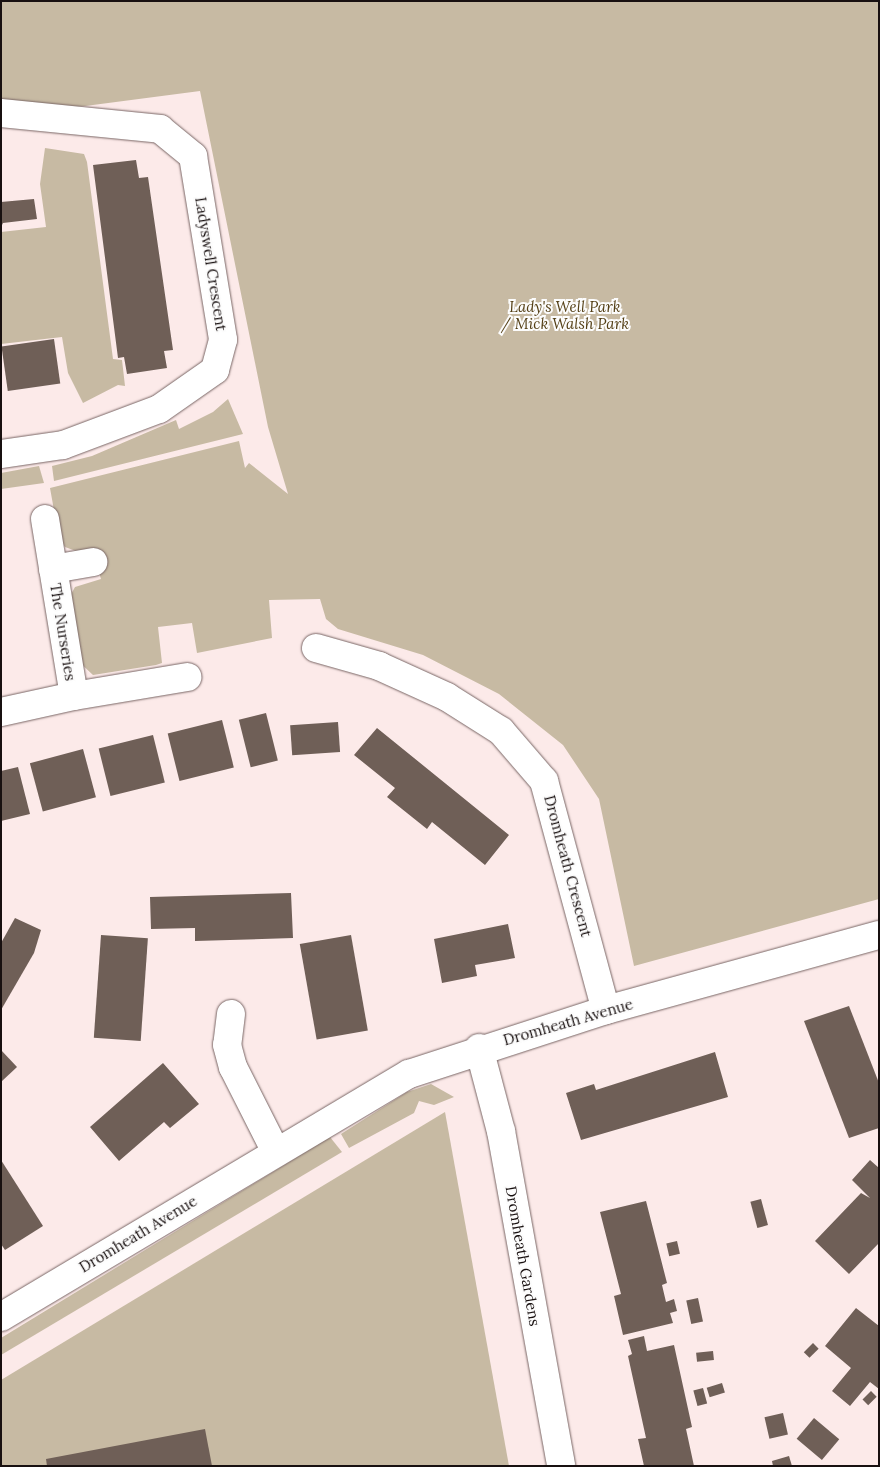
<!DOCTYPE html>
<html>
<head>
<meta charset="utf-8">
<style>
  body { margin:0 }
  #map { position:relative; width:880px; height:1467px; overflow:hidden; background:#fceae9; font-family:Lora,serif }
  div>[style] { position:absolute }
  .green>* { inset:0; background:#c7baa3 }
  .building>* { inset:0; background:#6f5f57; transform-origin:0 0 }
  .roads { filter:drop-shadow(0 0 1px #796665) drop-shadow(0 0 1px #796665) }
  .minor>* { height:28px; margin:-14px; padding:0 14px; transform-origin:14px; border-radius:14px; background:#fff }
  span { translate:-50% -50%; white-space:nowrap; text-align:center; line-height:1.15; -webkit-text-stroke:4px #fcfcfc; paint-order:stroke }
  .street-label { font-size:15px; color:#181010 }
  .park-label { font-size:15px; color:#533e14; font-style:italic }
  .frame { position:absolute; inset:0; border:2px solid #181010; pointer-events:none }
</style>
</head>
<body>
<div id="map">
  <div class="green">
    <div style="clip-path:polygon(1px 1px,879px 1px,879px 899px,634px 966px,599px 799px,563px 745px,499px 694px,423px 655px,338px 629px,326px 619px,320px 599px,269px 600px,272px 638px,197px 653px,192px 623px,158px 627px,162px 663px,156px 665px,93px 675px,77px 660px,68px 600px,75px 587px,101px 579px,92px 550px,76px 551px,65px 547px,59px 538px,50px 488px,239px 441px,245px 468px,249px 463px,288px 494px,268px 427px,200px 91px,1px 117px)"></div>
    <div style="clip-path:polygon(45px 148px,84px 154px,87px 162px,113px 359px,122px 360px,125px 386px,118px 385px,83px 403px,68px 373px,62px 337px,1px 344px,1px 232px,46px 227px,40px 184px)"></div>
    <div style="clip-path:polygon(228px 399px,243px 434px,54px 481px,52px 466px,92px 456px,176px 420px,179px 429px,213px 412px)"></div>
    <div style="clip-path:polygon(39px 466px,44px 483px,1px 489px,1px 473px)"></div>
    <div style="clip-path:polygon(431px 1084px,454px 1097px,434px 1105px,419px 1101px,414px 1113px,349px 1148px,341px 1134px,407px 1092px)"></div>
    <div style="clip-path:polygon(445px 1112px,509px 1466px,2px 1466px,1px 1380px)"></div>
    <div style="clip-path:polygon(330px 1137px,342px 1152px,1px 1355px,1px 1338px)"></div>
  </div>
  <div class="building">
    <div style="clip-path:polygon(136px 160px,139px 178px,148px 177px,173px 350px,164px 351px,167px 368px,127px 374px,124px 357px,118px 358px,93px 165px)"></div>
    <div style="clip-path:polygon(34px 199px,37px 219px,3px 223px,1px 227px,1px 202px)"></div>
    <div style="left:54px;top:339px;width:45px;height:53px;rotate:82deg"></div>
    <div style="left:266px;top:713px;width:49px;height:28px;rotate:76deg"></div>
    <div style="left:222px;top:720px;width:49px;height:56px;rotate:76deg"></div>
    <div style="left:338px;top:722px;width:30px;height:48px;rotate:86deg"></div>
    <div style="clip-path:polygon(377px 728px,509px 835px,485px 865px,432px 822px,427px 829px,387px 797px,395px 788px,354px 755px)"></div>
    <div style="left:153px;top:735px;width:49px;height:56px;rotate:76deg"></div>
    <div style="left:83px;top:749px;width:50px;height:55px;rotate:75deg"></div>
    <div style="clip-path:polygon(18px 767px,30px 814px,1px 821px,1px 771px)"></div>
    <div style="clip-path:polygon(291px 893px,293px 938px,195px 941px,195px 928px,151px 929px,150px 897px)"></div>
    <div style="clip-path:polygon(15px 918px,41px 930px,34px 953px,1px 1010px,1px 943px)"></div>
    <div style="clip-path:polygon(508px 924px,515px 958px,475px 965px,477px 976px,442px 983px,434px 939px)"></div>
    <div style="left:101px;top:935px;width:47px;height:103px;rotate:4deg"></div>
    <div style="left:351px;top:935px;width:97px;height:52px;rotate:80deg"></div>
    <div style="clip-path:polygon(849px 1006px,879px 1083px,879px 1128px,849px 1138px,804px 1021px)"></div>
    <div style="clip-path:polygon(1px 1050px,17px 1067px,1px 1082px)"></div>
    <div style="clip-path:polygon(715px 1052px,728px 1097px,581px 1140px,566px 1093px,594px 1084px,596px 1090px)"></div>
    <div style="clip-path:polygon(163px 1063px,199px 1104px,170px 1128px,164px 1122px,119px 1161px,90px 1127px)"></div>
    <div style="clip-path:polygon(1px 1160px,43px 1226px,5px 1250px,1px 1244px)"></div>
    <div style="clip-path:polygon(870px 1160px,879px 1168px,879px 1243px,849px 1274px,815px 1241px,861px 1193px,870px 1198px,852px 1180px)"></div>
    <div style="left:761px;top:1199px;width:27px;height:11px;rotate:75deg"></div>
    <div style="clip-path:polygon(646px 1201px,667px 1283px,662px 1285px,666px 1302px,674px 1299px,677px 1311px,670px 1313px,673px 1323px,623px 1335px,614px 1296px,621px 1294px,600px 1212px)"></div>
    <div style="left:677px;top:1241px;width:13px;height:11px;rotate:77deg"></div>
    <div style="left:698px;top:1298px;width:24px;height:12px;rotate:78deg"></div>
    <div style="clip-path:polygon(856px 1308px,879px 1326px,879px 1389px,870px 1382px,850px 1406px,832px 1391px,851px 1368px,825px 1346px)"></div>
    <div style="clip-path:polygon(644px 1336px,647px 1351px,674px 1345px,692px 1427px,686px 1429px,694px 1466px,644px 1466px,638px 1439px,646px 1438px,628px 1356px,632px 1354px,628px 1340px)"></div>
    <div style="left:813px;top:1343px;width:8px;height:13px;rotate:45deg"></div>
    <div style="left:713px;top:1351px;width:9px;height:17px;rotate:84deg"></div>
    <div style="left:722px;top:1383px;width:10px;height:16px;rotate:73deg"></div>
    <div style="left:703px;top:1388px;width:16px;height:10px;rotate:75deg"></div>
    <div style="left:871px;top:1391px;width:8px;height:12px;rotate:45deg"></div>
    <div style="left:783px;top:1413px;width:22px;height:19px;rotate:77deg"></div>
    <div style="left:814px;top:1418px;width:33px;height:27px;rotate:40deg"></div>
    <div style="clip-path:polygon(205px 1429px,212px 1466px,47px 1466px,46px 1459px)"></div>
    <div style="clip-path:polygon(789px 1456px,792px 1466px,773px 1466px,772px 1461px)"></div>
  </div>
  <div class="roads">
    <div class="minor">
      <div style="left:1px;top:113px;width:160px;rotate:5.7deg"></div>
      <div style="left:160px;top:129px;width:43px;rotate:39.3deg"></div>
      <div style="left:193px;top:156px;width:186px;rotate:80.7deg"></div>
      <div style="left:223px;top:340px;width:31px;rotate:105deg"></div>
      <div style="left:215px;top:370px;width:68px;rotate:145.1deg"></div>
      <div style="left:159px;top:409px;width:103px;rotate:159.4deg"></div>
      <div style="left:63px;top:445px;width:63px;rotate:171.7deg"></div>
      <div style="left:45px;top:519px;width:179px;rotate:80.7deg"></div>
      <div style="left:74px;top:696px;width:115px;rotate:-9.5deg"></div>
      <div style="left:53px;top:569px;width:41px;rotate:-9.9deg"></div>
      <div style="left:316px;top:648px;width:66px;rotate:15.9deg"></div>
      <div style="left:379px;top:666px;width:75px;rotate:24.5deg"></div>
      <div style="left:447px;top:697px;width:64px;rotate:32.2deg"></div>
      <div style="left:501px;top:731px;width:66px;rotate:49.3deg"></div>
      <div style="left:544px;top:781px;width:237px;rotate:74.9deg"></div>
      <div style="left:1px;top:712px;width:75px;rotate:-12.4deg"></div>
      <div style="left:231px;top:1014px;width:31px;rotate:97deg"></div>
      <div style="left:227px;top:1045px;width:23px;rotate:75deg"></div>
      <div style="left:233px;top:1067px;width:93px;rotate:63.2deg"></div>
      <div style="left:479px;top:1048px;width:86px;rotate:75.2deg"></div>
      <div style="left:501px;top:1131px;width:340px;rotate:79.8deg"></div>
      <div style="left:1px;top:1317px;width:475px;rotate:-30.8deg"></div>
      <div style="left:409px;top:1074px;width:207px;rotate:-18deg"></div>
      <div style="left:606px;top:1010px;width:283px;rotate:-15.4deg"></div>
    </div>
  </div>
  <div class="street-label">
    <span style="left:211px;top:264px;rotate:81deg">Ladyswell Crescent</span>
    <span style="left:63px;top:632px;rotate:81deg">The Nurseries</span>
    <span style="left:568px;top:866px;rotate:75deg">Dromheath Crescent</span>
    <span style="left:568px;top:1022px;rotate:-16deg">Dromheath Avenue</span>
    <span style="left:138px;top:1234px;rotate:-31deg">Dromheath Avenue</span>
    <span style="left:523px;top:1256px;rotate:80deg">Dromheath Gardens</span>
  </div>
  <div class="park-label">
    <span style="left:565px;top:315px">Lady's Well Park<br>/ Mick Walsh Park</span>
  </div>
  <div class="frame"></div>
</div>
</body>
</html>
